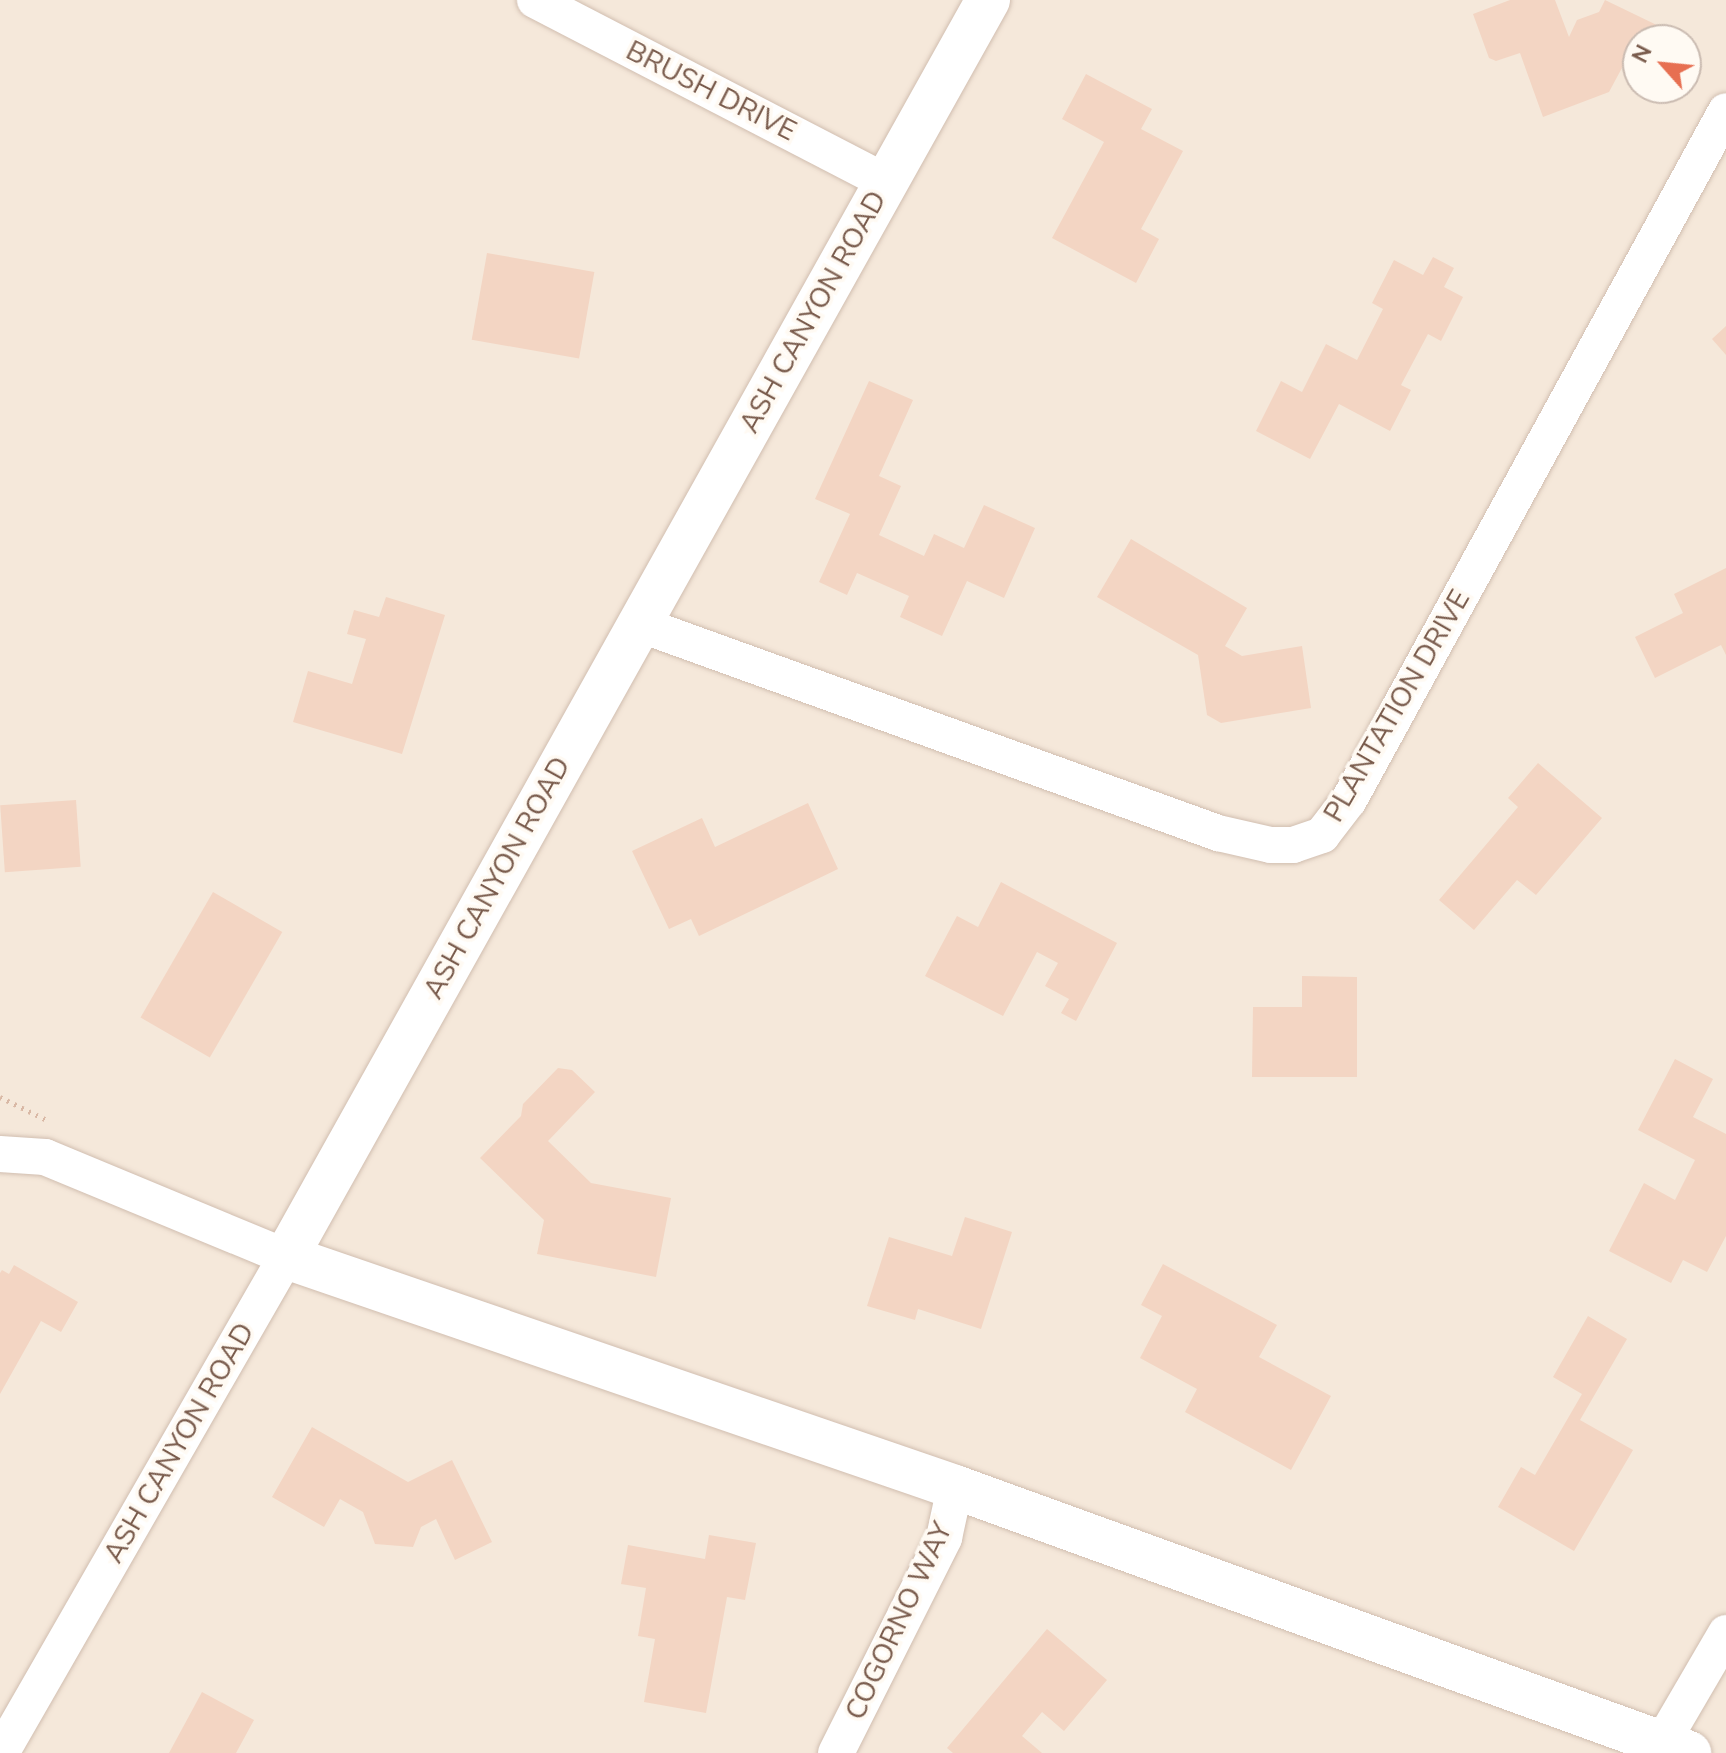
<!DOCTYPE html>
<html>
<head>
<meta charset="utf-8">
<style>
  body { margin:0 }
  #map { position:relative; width:1726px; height:1753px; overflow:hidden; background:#fdf6ec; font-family:"Nunito Sans",sans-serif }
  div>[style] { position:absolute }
  .residential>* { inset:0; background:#f5e8da }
  .building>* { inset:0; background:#f3d5c3; transform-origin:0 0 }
  .path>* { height:5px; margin-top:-2.5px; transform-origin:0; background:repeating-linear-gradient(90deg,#d9b8a5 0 2px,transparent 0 8px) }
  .roads { filter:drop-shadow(0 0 2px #d1beb0) drop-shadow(0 0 2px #d1beb0) }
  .street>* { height:36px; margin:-18px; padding:0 18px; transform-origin:18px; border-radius:18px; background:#fff }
  .secondary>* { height:44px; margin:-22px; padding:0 22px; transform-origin:22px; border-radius:22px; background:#fff }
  span { translate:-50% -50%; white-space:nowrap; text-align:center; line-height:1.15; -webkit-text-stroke:7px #fffaf3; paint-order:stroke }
  .street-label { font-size:28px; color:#7a5c4d }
  .north { position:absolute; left:1622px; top:24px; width:80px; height:80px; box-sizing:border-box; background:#fffaf3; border:2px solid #cabbb1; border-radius:50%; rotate:297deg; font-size:22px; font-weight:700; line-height:32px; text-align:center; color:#7a5c4d }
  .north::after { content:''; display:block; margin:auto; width:28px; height:36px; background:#e76f51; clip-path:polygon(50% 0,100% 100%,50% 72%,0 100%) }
</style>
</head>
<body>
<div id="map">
  <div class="residential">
    <div style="clip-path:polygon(evenodd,0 0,1726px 0,1726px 1753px,0 1753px,0 0,1638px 40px,1686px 40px,1686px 88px,1638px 88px,1638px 40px)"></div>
  </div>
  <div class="building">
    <div style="clip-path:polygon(1510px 0,1555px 0,1569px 37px,1577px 20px,1599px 12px,1605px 0,1665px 29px,1659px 40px,1638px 40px,1638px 74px,1623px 66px,1609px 92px,1543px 117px,1520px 53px,1496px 61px,1489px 58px,1473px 14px)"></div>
    <div style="clip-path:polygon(1086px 74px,1152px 109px,1141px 129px,1183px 151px,1141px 229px,1159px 239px,1136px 283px,1052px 238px,1104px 142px,1062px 119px)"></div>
    <div style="left:487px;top:253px;width:109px;height:88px;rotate:10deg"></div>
    <div style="clip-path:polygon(1433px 257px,1454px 268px,1444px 287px,1463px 297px,1441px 341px,1428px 334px,1401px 385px,1411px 390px,1390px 431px,1339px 404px,1310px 459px,1256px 431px,1281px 381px,1302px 392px,1326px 344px,1357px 360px,1383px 309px,1372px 303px,1394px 260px,1423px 275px)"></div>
    <div style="clip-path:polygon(1726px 326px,1726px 355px,1712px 339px)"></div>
    <div style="clip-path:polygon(869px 381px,913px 400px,879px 476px,901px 486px,879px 535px,924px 556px,934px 534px,964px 548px,984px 505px,1035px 528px,1004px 598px,967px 581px,942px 636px,900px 617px,909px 596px,857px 573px,847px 595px,819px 582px,850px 514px,815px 499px)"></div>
    <div style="clip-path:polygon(1131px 539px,1247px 608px,1225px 646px,1242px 656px,1302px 646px,1311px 708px,1221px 723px,1207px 715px,1198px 655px,1097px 597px)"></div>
    <div style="clip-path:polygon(1726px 568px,1726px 655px,1721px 645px,1655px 678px,1635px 637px,1683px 613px,1674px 594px)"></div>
    <div style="clip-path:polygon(386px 597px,445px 615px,402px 754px,293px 722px,308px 671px,352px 684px,366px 639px,347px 634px,354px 610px,379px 617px)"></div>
    <div style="clip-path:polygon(1538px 763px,1602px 818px,1536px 895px,1517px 880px,1474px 930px,1439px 900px,1518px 807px,1508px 798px)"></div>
    <div style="left:76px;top:800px;width:67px;height:76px;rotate:86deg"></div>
    <div style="clip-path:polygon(808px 803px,838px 869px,699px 936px,691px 919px,669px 929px,632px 851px,702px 818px,715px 847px)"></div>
    <div style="clip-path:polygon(1001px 882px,1117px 943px,1076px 1021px,1061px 1013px,1069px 999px,1045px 986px,1058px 963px,1037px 952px,1003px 1016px,925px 976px,957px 916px,978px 927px)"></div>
    <div style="left:213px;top:892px;width:80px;height:145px;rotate:30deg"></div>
    <div style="clip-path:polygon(1302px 976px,1357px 977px,1357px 1077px,1252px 1077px,1253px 1007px,1302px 1007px)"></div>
    <div style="clip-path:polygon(1675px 1059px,1713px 1079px,1693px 1117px,1726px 1134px,1726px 1236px,1707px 1272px,1683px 1260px,1671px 1283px,1609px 1251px,1644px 1183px,1675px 1200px,1695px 1160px,1638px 1130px)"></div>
    <div style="clip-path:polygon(558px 1068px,572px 1070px,595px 1092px,548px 1141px,591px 1183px,671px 1198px,656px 1277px,537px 1254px,544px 1220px,480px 1158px,521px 1116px,523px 1104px)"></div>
    <div style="clip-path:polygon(965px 1217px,1012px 1232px,981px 1329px,918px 1309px,915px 1320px,867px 1306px,889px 1237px,952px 1256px)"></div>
    <div style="clip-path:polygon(1163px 1264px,1277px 1325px,1259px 1357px,1331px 1396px,1291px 1470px,1185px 1412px,1197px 1389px,1140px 1358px,1162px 1316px,1141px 1305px)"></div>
    <div style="clip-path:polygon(14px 1265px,78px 1302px,61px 1332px,41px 1321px,0 1394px,0 1273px,2px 1270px,9px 1274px)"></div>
    <div style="clip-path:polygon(1588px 1316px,1627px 1339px,1580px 1420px,1633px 1450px,1574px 1551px,1498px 1507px,1521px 1467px,1535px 1475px,1582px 1394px,1553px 1377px)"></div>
    <div style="clip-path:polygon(312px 1427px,408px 1482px,452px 1460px,492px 1542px,455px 1560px,436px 1519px,421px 1527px,413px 1547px,375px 1544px,363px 1512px,340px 1499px,324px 1527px,272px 1497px)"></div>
    <div style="clip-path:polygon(709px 1535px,756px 1543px,745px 1600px,727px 1597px,706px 1713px,644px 1702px,655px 1639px,638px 1636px,646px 1588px,621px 1584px,628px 1545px,705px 1559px)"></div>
    <div style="clip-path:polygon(1047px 1629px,1107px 1680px,1064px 1731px,1042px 1712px,1022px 1736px,1042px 1753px,953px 1753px,947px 1748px)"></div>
    <div style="clip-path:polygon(202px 1692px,254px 1720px,236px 1753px,169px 1753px)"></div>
  </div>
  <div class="path">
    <div style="left:0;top:1097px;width:55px;rotate:26.1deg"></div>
  </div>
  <div class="roads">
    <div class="street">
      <div style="left:535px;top:0;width:395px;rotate:27.4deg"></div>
      <div style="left:639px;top:624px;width:616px;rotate:19.85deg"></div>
      <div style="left:1218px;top:833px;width:54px;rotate:12.8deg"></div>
      <div style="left:1271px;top:845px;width:22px"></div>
      <div style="left:1293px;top:845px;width:31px;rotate:-19deg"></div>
      <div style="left:1322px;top:835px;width:44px;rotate:-52.4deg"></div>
      <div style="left:1349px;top:800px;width:785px;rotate:-61.31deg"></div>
      <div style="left:0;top:1154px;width:45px;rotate:3.8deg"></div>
      <div style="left:45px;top:1157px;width:261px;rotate:22.5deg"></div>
      <div style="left:286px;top:1257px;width:572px;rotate:119.88deg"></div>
      <div style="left:836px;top:1753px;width:241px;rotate:-63.3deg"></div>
      <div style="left:944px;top:1538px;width:52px;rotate:-77.8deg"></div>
      <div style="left:1656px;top:1753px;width:139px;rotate:-59.7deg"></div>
    </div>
    <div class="secondary">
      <div style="left:988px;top:0;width:1440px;rotate:119.18deg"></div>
      <div style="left:286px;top:1257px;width:707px;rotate:18.97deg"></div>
      <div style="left:955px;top:1487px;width:781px;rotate:19.92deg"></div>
    </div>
  </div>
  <div class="street-label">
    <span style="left:711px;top:91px;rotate:27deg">BRUSH DRIVE</span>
    <span style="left:813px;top:312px;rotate:-61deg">ASH CANYON ROAD</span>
    <span style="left:1397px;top:706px;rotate:-60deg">PLANTATION DRIVE</span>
    <span style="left:497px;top:878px;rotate:-61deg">ASH CANYON ROAD</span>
    <span style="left:179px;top:1443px;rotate:-60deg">ASH CANYON ROAD</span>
    <span style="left:899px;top:1621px;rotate:-65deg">COGORNO WAY</span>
  </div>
  <div class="north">N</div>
</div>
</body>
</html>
